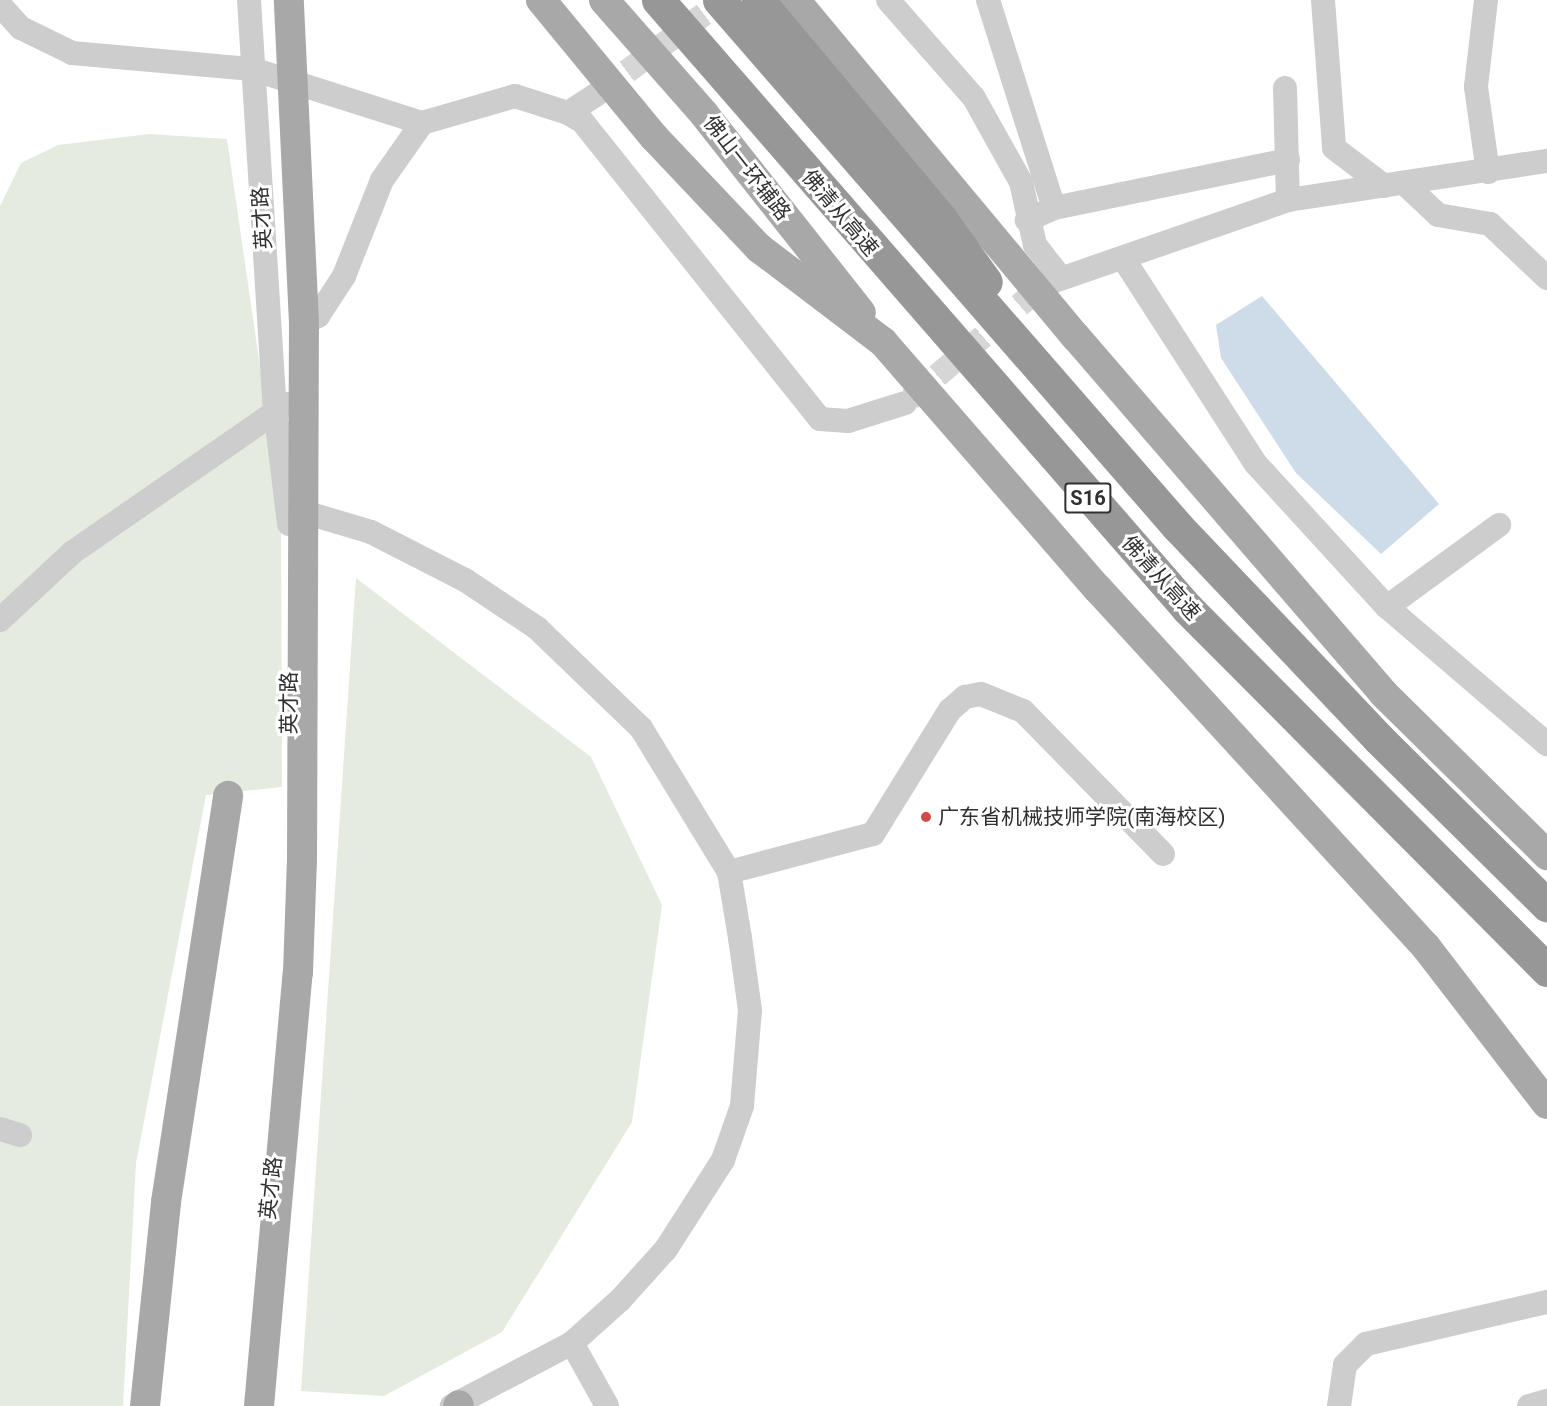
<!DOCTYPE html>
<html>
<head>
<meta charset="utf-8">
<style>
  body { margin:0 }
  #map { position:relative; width:1547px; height:1406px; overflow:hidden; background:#fff; font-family:Roboto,"Noto Sans SC",sans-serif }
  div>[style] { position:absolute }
  .green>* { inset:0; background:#e5ebdf }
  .water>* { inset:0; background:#cedce9 }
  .minor-tunnel>* { height:24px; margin-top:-12px; transform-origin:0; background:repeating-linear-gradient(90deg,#d6d6d6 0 24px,transparent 0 36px) }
  .minor>* { height:24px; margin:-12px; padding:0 12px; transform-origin:12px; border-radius:12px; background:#cdcdcd }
  .major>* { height:30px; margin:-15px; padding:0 15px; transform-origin:15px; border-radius:15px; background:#a8a8a8 }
  .highway>* { height:33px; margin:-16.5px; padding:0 16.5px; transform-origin:16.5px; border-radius:16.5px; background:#979797 }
  .dots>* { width:16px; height:16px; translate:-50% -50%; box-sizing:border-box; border:3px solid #fff; border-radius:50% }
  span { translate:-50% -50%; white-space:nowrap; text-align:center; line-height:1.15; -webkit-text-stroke:6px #fff; paint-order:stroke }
  .shield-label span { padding:2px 4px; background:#fff; border:2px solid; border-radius:4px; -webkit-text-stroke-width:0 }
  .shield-label { font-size:20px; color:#303030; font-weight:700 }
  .street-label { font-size:21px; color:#303030 }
  .poi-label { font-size:21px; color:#303030 }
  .left { translate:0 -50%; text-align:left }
</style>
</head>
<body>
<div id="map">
  <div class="green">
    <div style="clip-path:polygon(149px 134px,227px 139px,281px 512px,282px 787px,206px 795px,136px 1163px,123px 1406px,0 1406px,0 206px,21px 163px,58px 145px)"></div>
    <div style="clip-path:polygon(356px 578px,591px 757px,662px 905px,632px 1122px,502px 1332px,384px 1396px,301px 1391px)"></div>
  </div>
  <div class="water">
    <div style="clip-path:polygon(1262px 296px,1439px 504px,1381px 554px,1296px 473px,1221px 358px,1216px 325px)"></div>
  </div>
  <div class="minor-tunnel">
    <div style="left:598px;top:93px;width:156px;rotate:-36.6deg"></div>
    <div style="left:910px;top:399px;width:175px;rotate:-40.6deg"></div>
  </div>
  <div class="minor">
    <div style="left:249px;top:0;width:409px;rotate:86.4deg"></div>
    <div style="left:275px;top:408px;width:117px;rotate:83.1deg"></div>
    <div style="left:888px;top:0;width:130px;rotate:48.7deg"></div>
    <div style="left:974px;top:98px;width:96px;rotate:60.8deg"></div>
    <div style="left:1021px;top:182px;width:65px;rotate:77.5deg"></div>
    <div style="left:1035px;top:245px;width:39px;rotate:52deg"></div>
    <div style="left:988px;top:0;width:218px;rotate:72.4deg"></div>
    <div style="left:1054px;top:208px;width:30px;rotate:156deg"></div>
    <div style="left:1323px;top:0;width:148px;rotate:85.7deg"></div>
    <div style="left:1334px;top:148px;width:63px;rotate:37.2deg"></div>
    <div style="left:1486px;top:0;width:88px;rotate:96.6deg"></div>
    <div style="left:1476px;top:87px;width:86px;rotate:82deg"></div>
    <div style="left:0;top:5px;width:31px;rotate:48deg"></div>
    <div style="left:21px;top:28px;width:57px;rotate:26.1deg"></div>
    <div style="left:72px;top:53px;width:181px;rotate:5.1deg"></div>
    <div style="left:252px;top:69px;width:178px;rotate:17.6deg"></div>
    <div style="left:422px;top:123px;width:97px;rotate:-16.2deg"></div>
    <div style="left:515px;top:96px;width:56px;rotate:17.8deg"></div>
    <div style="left:568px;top:113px;width:16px;rotate:30deg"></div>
    <div style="left:582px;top:121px;width:381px;rotate:51.4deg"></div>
    <div style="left:820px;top:419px;width:28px;rotate:4deg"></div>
    <div style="left:848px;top:421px;width:60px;rotate:-17.5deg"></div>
    <div style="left:1285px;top:88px;width:112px;rotate:88.5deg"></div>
    <div style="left:568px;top:113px;width:35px;rotate:-33deg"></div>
    <div style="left:1405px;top:184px;width:45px;rotate:43.2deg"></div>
    <div style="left:1438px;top:215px;width:53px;rotate:9.8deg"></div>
    <div style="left:1490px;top:224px;width:79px;rotate:43.5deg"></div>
    <div style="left:1054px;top:208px;width:239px;rotate:-11.6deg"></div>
    <div style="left:1123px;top:258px;width:244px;rotate:57.2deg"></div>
    <div style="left:1255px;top:463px;width:195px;rotate:47.5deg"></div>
    <div style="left:1387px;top:607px;width:211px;rotate:40.6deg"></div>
    <div style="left:1043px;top:285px;width:259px;rotate:-19.1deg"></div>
    <div style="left:1288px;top:200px;width:262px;rotate:-8.6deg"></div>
    <div style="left:304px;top:323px;width:16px;rotate:-27deg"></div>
    <div style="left:318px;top:316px;width:48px;rotate:-57deg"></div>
    <div style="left:344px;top:276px;width:103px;rotate:-68.4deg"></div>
    <div style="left:382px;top:180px;width:70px;rotate:-54.9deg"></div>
    <div style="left:304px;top:512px;width:70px;rotate:16.6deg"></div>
    <div style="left:371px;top:532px;width:106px;rotate:27.1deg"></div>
    <div style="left:465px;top:580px;width:87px;rotate:33.7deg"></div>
    <div style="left:537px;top:628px;width:144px;rotate:43.9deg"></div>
    <div style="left:641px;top:728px;width:169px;rotate:58.6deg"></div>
    <div style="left:729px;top:872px;width:67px;rotate:80.5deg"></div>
    <div style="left:740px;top:938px;width:73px;rotate:82.1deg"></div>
    <div style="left:750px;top:1010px;width:96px;rotate:94.8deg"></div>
    <div style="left:742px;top:1106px;width:57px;rotate:109.4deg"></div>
    <div style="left:723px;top:1160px;width:106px;rotate:122.6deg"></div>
    <div style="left:666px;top:1249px;width:69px;rotate:132deg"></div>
    <div style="left:620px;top:1300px;width:64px;rotate:138.1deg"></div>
    <div style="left:572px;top:1343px;width:136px;rotate:152.3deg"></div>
    <div style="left:1387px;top:607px;width:139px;rotate:-36.2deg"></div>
    <div style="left:0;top:620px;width:100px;rotate:-43deg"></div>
    <div style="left:73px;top:552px;width:260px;rotate:-34.7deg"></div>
    <div style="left:729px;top:872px;width:149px;rotate:-14.8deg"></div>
    <div style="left:873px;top:834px;width:146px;rotate:-58.2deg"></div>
    <div style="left:950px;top:710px;width:20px;rotate:-41deg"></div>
    <div style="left:965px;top:697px;width:16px;rotate:-11deg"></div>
    <div style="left:981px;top:694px;width:45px;rotate:22deg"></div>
    <div style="left:1023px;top:711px;width:200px;rotate:45.6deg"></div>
    <div style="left:0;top:1129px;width:21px;rotate:17deg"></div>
    <div style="left:572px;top:1343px;width:72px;rotate:60.9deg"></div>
    <div style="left:1339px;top:1406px;width:41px;rotate:-81.7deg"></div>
    <div style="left:1345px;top:1365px;width:30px;rotate:-45deg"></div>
    <div style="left:1366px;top:1344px;width:186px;rotate:-13.1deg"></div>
    <div style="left:1529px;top:1406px;width:19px;rotate:-16deg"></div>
  </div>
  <div class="major">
    <div style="left:541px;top:0;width:178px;rotate:50.5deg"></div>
    <div style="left:654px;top:137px;width:153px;rotate:46.6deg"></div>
    <div style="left:759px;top:248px;width:156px;rotate:37.2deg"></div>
    <div style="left:883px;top:342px;width:327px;rotate:49deg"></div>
    <div style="left:1098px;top:589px;width:486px;rotate:47.5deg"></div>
    <div style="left:1426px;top:947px;width:198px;rotate:52.4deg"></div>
    <div style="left:604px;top:0;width:152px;rotate:48.7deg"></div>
    <div style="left:704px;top:114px;width:253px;rotate:51.7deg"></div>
    <div style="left:795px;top:0;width:439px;rotate:50.2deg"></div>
    <div style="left:1076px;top:337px;width:470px;rotate:49.2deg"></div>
    <div style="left:1383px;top:693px;width:231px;rotate:44.6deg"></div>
    <div style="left:145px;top:1406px;width:205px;rotate:-84.1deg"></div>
    <div style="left:166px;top:1202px;width:411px;rotate:-81.3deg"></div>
    <div style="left:259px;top:1406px;width:435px;rotate:-84.9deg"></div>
    <div style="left:298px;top:973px;width:113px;rotate:-88deg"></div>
    <div style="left:302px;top:860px;width:537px;rotate:-89.79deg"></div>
    <div style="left:304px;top:323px;width:323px;rotate:-92.7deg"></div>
    <div style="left:458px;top:1406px;width:1px;rotate:-45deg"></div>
  </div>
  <div class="highway">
    <div style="left:658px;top:0;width:806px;rotate:48.97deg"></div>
    <div style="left:1187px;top:608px;width:511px;rotate:45.16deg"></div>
    <div style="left:719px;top:0;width:697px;rotate:48.95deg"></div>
    <div style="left:1177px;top:526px;width:292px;rotate:46.5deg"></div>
    <div style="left:1378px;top:738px;width:238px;rotate:44.7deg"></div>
    <div style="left:758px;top:0;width:285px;rotate:50.1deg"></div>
    <div style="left:941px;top:219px;width:77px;rotate:54.5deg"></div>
  </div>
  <div class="dots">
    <div style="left:926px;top:817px;background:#d34946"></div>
  </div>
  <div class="shield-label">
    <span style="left:1088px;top:498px">S16</span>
  </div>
  <div class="street-label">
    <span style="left:747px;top:168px;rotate:52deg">佛山一环辅路</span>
    <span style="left:840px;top:213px;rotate:50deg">佛清从高速</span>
    <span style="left:262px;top:218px;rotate:-94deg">英才路</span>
    <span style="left:1161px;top:578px;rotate:48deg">佛清从高速</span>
    <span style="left:289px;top:703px;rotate:-90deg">英才路</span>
    <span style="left:271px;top:1188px;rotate:-84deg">英才路</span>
  </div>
  <div class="poi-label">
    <span class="left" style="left:938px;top:817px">广东省机械技师学院(南海校区)</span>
  </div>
</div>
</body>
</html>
